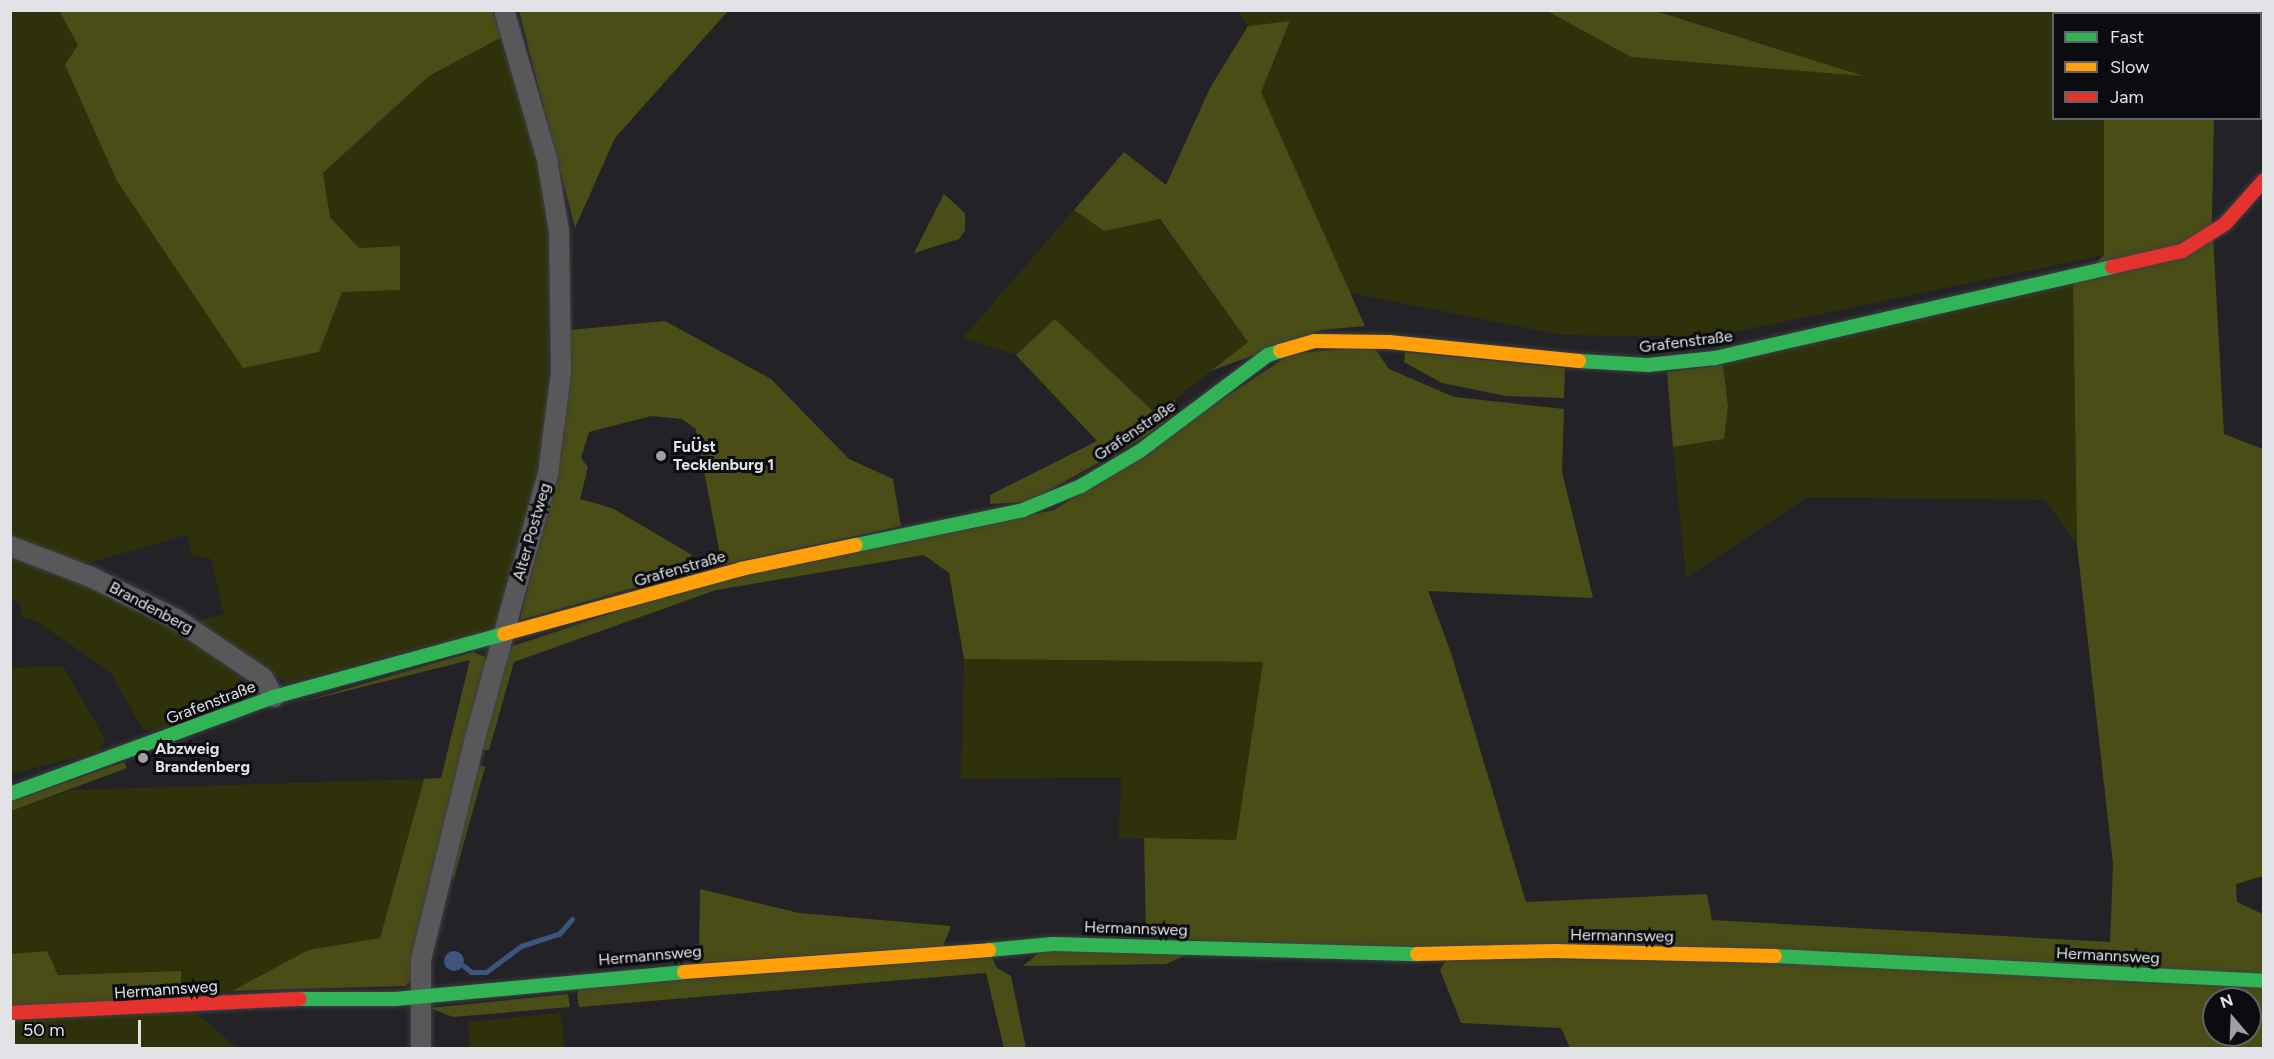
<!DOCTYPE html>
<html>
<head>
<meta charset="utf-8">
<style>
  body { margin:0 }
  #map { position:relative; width:2274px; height:1059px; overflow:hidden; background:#232327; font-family:Figtree,sans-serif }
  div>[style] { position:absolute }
  .green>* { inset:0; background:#2e310a }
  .forest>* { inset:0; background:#4a4d15 }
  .water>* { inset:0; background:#3e5582 }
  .round { border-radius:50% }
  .stream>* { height:5px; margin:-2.5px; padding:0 2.5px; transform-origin:2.5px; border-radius:2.5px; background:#3e5582 }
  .roads { filter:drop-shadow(0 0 2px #3f4043) drop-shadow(0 0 2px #3f4043) }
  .street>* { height:20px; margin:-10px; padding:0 10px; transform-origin:10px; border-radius:10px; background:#58585b }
  .fast>* { height:14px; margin:-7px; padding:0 7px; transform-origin:7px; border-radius:7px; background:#30b455 }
  .slow>* { height:14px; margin:-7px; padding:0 7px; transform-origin:7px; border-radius:7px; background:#ff9f0a }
  .jam>* { height:14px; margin:-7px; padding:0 7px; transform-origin:7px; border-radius:7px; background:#e5322d }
  .dots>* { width:16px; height:16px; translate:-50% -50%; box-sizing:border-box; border:3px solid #0b0c0f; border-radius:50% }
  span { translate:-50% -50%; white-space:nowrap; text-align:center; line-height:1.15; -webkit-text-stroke:6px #0b0c0f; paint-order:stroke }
  .street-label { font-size:16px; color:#e2e3e7 }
  .poi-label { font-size:16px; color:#e2e3e7; font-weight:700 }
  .left { translate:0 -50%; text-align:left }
  .frame { position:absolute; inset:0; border:12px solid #e2e3e7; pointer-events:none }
  .legend { position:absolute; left:2052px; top:12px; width:210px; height:108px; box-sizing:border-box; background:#0b0c0f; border:2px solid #616265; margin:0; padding:8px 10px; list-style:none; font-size:18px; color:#e2e3e7 }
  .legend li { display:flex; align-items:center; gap:12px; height:30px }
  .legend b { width:30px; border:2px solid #616265 }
  .north { position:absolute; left:2202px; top:987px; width:60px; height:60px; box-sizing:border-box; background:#0b0c0f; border:2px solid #616265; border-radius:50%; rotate:341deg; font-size:16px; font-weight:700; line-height:24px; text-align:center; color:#e2e3e7 }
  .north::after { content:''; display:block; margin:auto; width:21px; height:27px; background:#9fa0a4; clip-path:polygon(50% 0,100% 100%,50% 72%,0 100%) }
  .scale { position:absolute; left:12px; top:1020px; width:129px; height:27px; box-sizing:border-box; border:3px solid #e2e3e7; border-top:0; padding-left:8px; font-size:18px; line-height:21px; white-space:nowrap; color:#e2e3e7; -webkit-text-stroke:4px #0b0c0f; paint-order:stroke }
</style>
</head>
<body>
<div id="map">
  <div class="green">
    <div style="clip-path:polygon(11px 11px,59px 11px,78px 45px,319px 352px,359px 249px,330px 217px,323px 173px,429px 76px,502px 37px,537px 160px,548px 232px,550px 269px,547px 412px,540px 460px,500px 618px,490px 629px,288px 683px,195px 622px,224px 614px,211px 559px,192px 555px,187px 535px,81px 565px,11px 535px)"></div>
    <div style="clip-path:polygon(1238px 11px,1547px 11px,1631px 57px,1860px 75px,1659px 11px,2103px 11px,2054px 14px,2054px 118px,2104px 119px,2104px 255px,1710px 337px,1562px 335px,1346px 292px,1261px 92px,1290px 22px,1248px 26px)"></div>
    <div style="clip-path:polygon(1074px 210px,1104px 231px,1159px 219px,1248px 342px,1156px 414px,1055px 319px,1016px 355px,963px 338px)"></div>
    <div style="clip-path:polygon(2073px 285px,2077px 545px,2045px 500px,1807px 497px,1686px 578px,1673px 447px,1724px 439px,1728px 407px,1723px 365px)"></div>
    <div style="clip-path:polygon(10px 555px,87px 584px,176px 630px,254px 687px,249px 697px,154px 731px,143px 729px,110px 672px,38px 622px,22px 617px,20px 603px,11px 600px)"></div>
    <div style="clip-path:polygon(964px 659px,1263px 662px,1236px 841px,1118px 838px,1122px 777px,961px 779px)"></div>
    <div style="clip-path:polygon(63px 666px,105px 739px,100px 751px,11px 774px,10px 668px)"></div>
    <div style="clip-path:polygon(424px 779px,380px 938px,308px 950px,232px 991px,181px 996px,181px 971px,57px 975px,47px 951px,11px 954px,10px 811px,73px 790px)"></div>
    <div style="clip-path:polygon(194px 1011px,237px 1048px,11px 1048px,11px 1012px)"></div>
    <div style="clip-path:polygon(561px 1013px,564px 1048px,470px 1048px,468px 1022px)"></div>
  </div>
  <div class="forest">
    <div style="clip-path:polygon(59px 11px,492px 11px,502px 37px,429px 76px,323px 173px,330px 217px,359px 248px,400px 246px,400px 290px,342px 292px,319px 352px,243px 368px,117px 181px,65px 65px,78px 45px)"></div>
    <div style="clip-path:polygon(519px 11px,728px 11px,615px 138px,575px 228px)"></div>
    <div style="clip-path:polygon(1547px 11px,1656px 11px,1864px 76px,1631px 57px)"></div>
    <div style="clip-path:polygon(2103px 11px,2216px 10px,2216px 11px,2103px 14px)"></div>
    <div style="clip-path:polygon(1290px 21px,1261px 92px,1365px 326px,1321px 330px,1211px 371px,1248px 342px,1160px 219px,1104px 231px,1074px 210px,1124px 152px,1166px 185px,1210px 88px,1248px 26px)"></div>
    <div style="clip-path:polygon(evenodd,2104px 119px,2214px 119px,2212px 218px,2224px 434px,2263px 449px,2263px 876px,2236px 884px,2237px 902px,2263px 914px,2263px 1048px,1570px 1048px,1561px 1028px,1461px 1023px,1440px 970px,1447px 959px,1146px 936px,1144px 838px,1236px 840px,1263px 662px,964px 659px,949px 573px,924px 555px,716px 590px,514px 662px,489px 750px,483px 750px,481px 741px,502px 655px,513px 646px,693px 586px,1054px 510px,1291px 354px,1373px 346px,1389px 369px,1454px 397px,1564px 409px,1562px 472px,1593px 598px,1428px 591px,1451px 653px,1526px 902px,1707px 894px,1712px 920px,2110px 942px,2113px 864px,2077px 545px,2073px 285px,2104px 255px,2104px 119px,2214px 999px,2250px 999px,2250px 1035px,2214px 1035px,2214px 999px)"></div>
    <div style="clip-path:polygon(944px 194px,965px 213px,965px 231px,959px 239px,914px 253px)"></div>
    <div style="clip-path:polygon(1055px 319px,1156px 414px,1175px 399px,1177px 412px,1146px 436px,1028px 502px,990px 504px,990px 495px,1097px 441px,1016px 355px)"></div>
    <div style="clip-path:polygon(665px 321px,771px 379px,849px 459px,893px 479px,901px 526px,722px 565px,696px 429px,682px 419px,651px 416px,589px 432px,581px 458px,588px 467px,580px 499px,612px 508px,692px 555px,693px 571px,520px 620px,562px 452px,570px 330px)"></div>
    <div style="clip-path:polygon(1405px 352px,1565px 368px,1564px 398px,1506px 396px,1442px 383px,1404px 362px)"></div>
    <div style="clip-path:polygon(1723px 365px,1728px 407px,1724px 439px,1673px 447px,1667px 372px)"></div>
    <div style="clip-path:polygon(473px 652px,485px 657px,487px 669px,416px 972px,406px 986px,232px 991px,308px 950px,380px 938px,424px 779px,441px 778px,470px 660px,298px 703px)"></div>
    <div style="clip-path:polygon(124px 762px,127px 768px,11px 811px,10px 802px)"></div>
    <div style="clip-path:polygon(479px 765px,485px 767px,454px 878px,451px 874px,475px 769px)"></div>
    <div style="clip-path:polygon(700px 889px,799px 913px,951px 926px,943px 946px,699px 963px)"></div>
    <div style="clip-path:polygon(47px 951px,58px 975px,181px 971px,181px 996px,11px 1012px,11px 954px)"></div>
    <div style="clip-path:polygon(1041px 951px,1190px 953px,1166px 964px,1023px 966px)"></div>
    <div style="clip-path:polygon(990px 954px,997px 968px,1011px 976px,1026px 1048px,1004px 1048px,986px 973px,579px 1007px,577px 995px,579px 989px)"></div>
    <div style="clip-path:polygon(568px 994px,570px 1007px,453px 1017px,430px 1008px)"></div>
  </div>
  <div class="water">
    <div class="round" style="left:444px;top:951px;width:20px;height:20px"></div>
  </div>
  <div class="stream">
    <div style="left:464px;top:966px;width:9px;rotate:41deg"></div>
    <div style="left:471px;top:972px;width:15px"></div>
    <div style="left:486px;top:972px;width:44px;rotate:-36.6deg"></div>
    <div style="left:521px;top:946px;width:40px;rotate:-18deg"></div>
    <div style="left:559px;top:934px;width:20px;rotate:-49deg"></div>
  </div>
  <div class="roads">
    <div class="street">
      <div style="left:10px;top:546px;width:87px;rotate:20.9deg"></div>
      <div style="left:91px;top:577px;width:95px;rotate:26.3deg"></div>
      <div style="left:176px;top:619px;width:105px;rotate:34.1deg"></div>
      <div style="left:263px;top:678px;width:22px;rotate:60deg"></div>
      <div style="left:421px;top:1048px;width:88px;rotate:-90deg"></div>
      <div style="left:421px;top:960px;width:224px;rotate:-76.3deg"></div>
      <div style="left:474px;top:742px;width:278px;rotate:-74.6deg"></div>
      <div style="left:548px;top:474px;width:103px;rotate:-82.7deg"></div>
      <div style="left:561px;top:372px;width:141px;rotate:-90.8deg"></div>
      <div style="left:559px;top:231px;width:73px;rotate:-99.5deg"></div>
      <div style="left:547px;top:159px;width:155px;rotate:-106.1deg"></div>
    </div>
    <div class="fast">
      <div style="left:1579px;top:361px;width:69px;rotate:3.3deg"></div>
      <div style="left:1648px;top:365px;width:67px;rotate:-6deg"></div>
      <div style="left:1715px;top:358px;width:407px;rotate:-12.9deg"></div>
      <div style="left:856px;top:545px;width:171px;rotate:-11.8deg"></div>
      <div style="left:1023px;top:510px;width:63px;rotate:-22.5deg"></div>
      <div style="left:1081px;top:486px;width:69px;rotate:-30.7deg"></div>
      <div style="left:1140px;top:451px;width:160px;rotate:-36.9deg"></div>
      <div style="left:1268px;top:355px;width:13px;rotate:-18deg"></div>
      <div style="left:10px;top:794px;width:281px;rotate:-20.2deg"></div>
      <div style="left:274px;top:697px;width:238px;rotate:-15.3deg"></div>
      <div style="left:989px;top:950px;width:64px;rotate:-5.4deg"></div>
      <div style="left:1053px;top:944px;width:364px;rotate:1.6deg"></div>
      <div style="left:1775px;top:956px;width:490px;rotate:2.9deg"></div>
      <div style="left:300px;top:999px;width:95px"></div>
      <div style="left:395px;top:999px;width:290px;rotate:-5.3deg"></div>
    </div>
    <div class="slow">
      <div style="left:1280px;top:351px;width:35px;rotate:-16deg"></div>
      <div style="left:1314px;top:341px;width:75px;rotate:0.8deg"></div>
      <div style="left:1389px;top:342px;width:191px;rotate:5.7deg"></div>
      <div style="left:504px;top:634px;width:246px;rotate:-15.3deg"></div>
      <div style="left:741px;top:569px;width:117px;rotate:-11.8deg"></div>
      <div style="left:1417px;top:954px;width:137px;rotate:-1.3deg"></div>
      <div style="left:1554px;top:951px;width:221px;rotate:1.3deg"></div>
      <div style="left:684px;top:972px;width:306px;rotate:-4.1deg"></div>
    </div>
    <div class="jam">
      <div style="left:2112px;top:267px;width:72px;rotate:-12.9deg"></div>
      <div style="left:2182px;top:251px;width:51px;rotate:-32.1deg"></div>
      <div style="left:2225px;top:224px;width:59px;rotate:-48.4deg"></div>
      <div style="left:10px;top:1013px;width:290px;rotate:-2.8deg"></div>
    </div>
  </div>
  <div class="dots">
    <div style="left:661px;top:456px;background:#9fa0a4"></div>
    <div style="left:143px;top:758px;background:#9fa0a4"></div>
  </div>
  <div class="street-label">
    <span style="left:1686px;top:342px;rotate:-7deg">Grafenstraße</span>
    <span style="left:1135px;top:431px;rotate:-34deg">Grafenstraße</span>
    <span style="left:532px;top:532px;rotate:-74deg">Alter Postweg</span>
    <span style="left:680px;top:569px;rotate:-16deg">Grafenstraße</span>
    <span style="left:151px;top:608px;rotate:28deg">Brandenberg</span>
    <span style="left:211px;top:703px;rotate:-21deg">Grafenstraße</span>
    <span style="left:1136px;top:929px;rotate:2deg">Hermannsweg</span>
    <span style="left:1622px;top:936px;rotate:1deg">Hermannsweg</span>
    <span style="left:650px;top:956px;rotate:-5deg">Hermannsweg</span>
    <span style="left:2108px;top:956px;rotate:3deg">Hermannsweg</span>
    <span style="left:166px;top:990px;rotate:-4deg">Hermannsweg</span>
  </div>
  <div class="poi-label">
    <span class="left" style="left:673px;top:456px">FuÜst<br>Tecklenburg 1</span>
    <span class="left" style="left:155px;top:758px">Abzweig<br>Brandenberg</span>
  </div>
  <div class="frame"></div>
  <ul class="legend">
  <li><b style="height:8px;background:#30b455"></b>Fast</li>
  <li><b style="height:8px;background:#ff9f0a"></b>Slow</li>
  <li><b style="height:8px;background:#e5322d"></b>Jam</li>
  </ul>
  <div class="north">N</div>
  <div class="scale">50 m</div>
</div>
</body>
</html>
